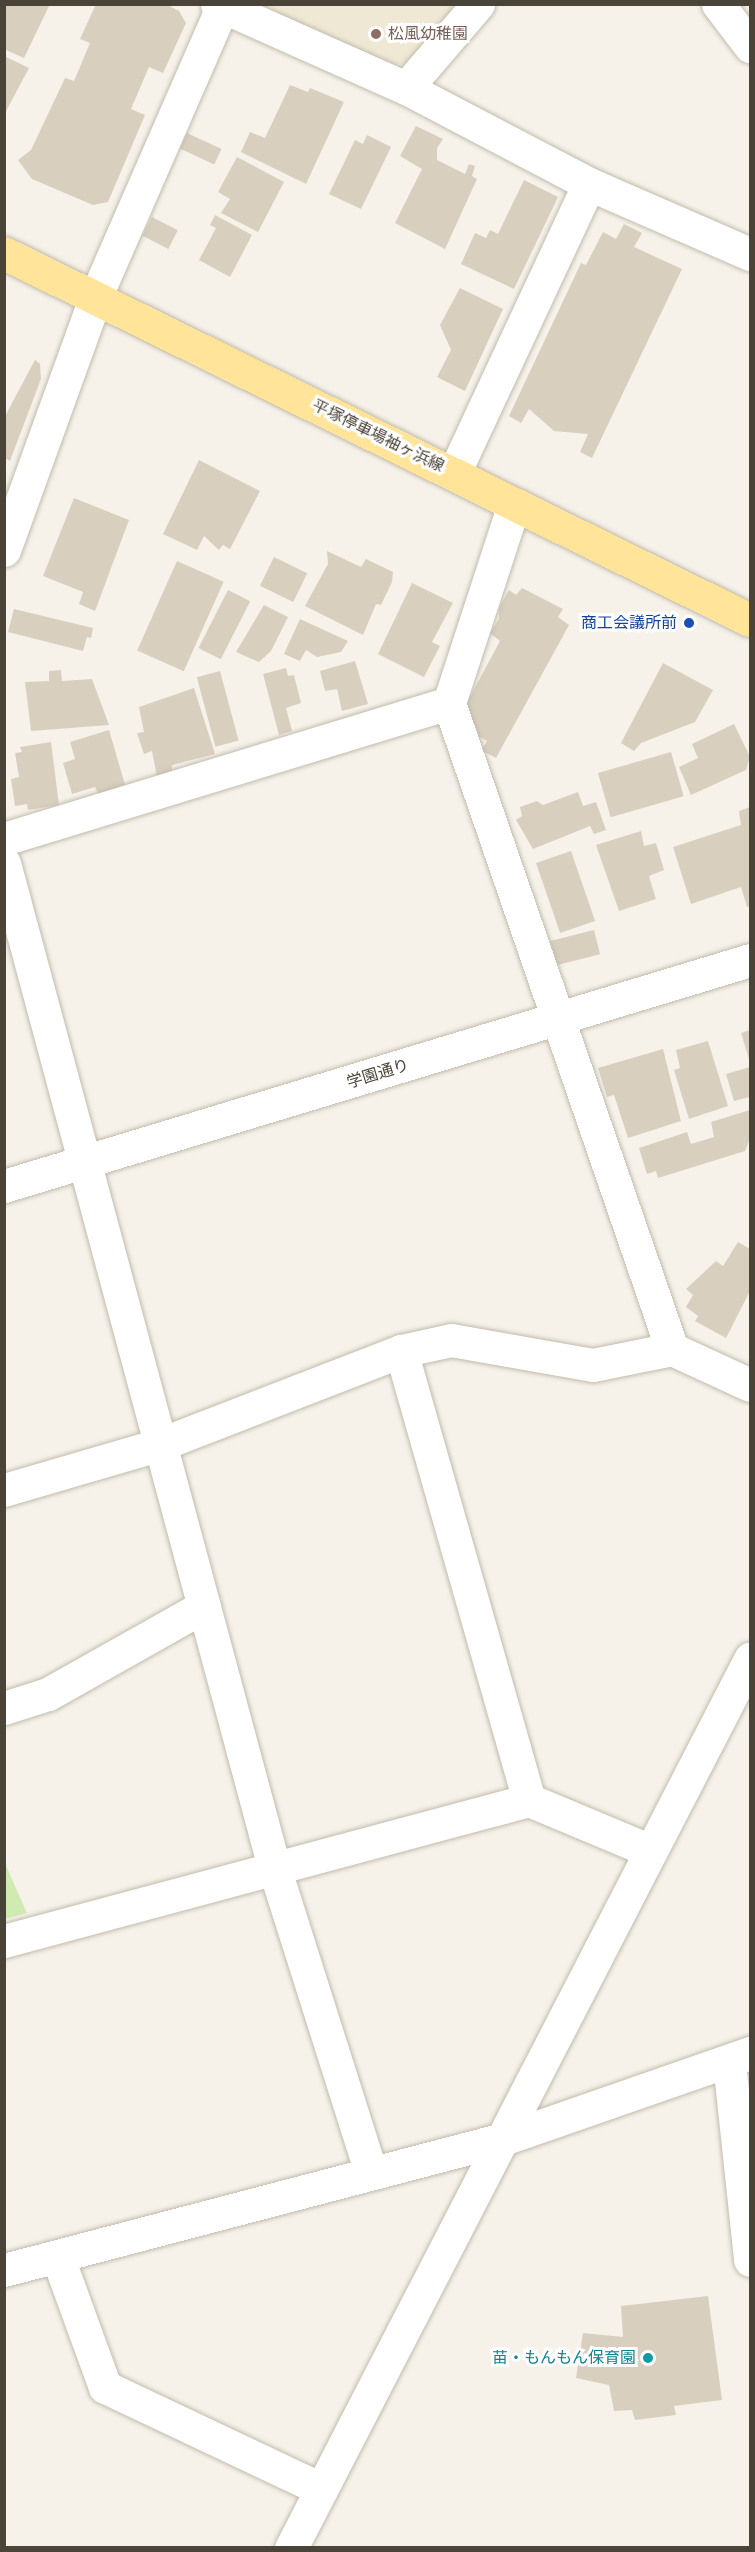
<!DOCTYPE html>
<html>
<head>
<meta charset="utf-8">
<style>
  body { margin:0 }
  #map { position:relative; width:755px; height:2552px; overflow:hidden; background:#f6f2ea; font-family:Cabin,"Noto Sans JP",sans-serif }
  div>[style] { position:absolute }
  .education>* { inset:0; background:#efe8d4 }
  .green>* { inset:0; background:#d0ebb2 }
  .building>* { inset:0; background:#d8cfbf; transform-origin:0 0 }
  .roads { filter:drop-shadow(0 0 2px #c2bbac) drop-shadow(0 0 2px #c2bbac) }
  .minor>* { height:33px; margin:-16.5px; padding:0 16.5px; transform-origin:16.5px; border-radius:16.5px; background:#fff }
  .major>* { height:33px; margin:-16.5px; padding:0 16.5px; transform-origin:16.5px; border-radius:16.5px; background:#ffe49a }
  .dots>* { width:16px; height:16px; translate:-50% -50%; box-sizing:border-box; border:3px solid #fff; border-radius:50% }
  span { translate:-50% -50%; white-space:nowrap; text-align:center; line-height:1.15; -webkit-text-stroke:6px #fff; paint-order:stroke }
  .education-label { font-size:16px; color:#785e54 }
  .left { translate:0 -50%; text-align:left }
  .street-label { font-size:16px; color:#4a4338 }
  .transit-label { font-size:16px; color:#164399 }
  .right { translate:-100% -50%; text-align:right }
  .culture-label { font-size:16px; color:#0d838f }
  .frame { position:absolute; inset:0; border:6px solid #4a4338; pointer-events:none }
</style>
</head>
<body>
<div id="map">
  <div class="education">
    <div style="clip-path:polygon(260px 5px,458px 5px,406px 63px,387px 66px)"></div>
  </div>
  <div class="green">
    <div style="clip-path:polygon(4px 1861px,27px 1913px,5px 1919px,4px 1919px)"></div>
  </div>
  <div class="building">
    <div style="clip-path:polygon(4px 4px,50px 4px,24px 58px,4px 49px)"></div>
    <div style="clip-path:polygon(96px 4px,166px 4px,179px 11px,186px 23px,163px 73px,149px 67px,131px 109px,145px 115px,108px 202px,93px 205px,32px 179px,18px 160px,31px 150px,65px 78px,74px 81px,90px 43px,80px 39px)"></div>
    <div style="clip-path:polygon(4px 56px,29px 68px,4px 115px)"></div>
    <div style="clip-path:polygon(290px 85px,308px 92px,310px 88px,344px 102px,306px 184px,241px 152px,250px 132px,265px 138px)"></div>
    <div style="clip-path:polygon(416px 126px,443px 139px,437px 148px,437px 160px,465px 174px,469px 164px,475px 166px,472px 176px,477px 179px,445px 249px,395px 223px,422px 169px,400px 156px)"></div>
    <div style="left:187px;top:133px;width:38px;height:17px;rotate:25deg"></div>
    <div style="clip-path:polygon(367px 135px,391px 147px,361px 209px,329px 194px,355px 140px,363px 144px)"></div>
    <div style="clip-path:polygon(237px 157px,284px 182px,258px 232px,221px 213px,230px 199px,218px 192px)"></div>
    <div style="clip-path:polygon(524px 180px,558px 197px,514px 289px,461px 264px,475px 233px,486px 238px,490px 230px,498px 234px)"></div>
    <div style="clip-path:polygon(215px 215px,252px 235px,230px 277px,199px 260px,216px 228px,210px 225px)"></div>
    <div style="left:152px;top:217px;width:29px;height:21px;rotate:27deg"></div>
    <div style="clip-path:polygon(624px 224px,642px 233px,634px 247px,682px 269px,592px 458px,580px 452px,588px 434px,554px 431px,529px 409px,521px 423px,509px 416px,581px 263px,586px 265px,603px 232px,616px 239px)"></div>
    <div style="clip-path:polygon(460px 288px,503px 309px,465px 391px,437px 377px,451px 350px,440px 325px)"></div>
    <div style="clip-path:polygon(35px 360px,40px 364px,41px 379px,10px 461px,4px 457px,4px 418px)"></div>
    <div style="clip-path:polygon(199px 460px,260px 491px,230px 549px,223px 545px,219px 550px,204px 536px,197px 550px,163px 534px)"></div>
    <div style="clip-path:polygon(74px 498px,129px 520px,95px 611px,79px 604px,83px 592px,43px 576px)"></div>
    <div style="clip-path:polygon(327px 551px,361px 567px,366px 559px,393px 572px,392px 582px,381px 605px,376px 604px,363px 635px,305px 606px,328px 564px)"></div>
    <div style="left:274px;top:557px;width:37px;height:32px;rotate:26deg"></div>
    <div style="left:177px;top:561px;width:51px;height:98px;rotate:24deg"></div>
    <div style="clip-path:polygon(412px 583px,453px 603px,432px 642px,440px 646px,424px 677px,378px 654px)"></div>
    <div style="clip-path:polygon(522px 588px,563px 609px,558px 617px,569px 625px,496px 758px,481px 750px,487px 741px,475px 734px,465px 706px,500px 641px,490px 633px,499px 619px,499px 608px,509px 590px,516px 595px)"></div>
    <div style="left:228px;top:590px;width:25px;height:65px;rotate:27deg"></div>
    <div style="clip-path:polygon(264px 605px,288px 617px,271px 651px,259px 662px,236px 652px)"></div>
    <div style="clip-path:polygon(14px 609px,93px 628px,91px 638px,87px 637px,83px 651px,8px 632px)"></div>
    <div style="clip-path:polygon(300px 619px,348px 641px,341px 652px,317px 657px,306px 650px,300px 661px,284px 654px)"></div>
    <div style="clip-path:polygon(355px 661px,368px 704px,342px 711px,337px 689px,325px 691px,320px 671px)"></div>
    <div style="clip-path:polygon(663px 663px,713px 690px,695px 722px,641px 743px,634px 751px,621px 743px)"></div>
    <div style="clip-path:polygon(286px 668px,288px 676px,294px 675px,301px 703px,286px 708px,292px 731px,279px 735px,263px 674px)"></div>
    <div style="clip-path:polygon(61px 670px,62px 681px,92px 679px,109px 725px,31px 731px,25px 682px,49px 681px,49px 671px)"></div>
    <div style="left:220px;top:671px;width:72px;height:24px;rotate:75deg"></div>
    <div style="clip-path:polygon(194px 688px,215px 754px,172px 765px,172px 772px,157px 777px,152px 751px,144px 754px,137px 733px,144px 732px,139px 707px)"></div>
    <div style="clip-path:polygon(734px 724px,750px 757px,746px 770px,691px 795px,679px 767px,698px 758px,692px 744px)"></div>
    <div style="clip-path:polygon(109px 730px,126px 788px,99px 796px,95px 787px,72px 794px,63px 763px,75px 759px,70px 742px)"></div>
    <div style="clip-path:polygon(51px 742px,59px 805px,28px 810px,27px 804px,15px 806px,11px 779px,19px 777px,15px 753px,22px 752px,20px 747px)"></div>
    <div style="left:671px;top:752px;width:46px;height:76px;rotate:74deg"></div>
    <div style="clip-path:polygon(578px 792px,583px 806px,596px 802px,606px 830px,594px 834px,590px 826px,533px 849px,516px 820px,522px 816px,520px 807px,537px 801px,543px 805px)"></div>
    <div style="clip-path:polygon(750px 807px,750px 906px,747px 907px,741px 887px,691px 904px,673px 847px,741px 825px,739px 811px)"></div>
    <div style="clip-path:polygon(641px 831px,644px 846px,656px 843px,664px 870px,649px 876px,656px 899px,619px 911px,596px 845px)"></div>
    <div style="left:571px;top:851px;width:74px;height:37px;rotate:71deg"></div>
    <div style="left:594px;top:930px;width:25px;height:45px;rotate:76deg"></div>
    <div style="clip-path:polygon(750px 1030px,750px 1062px,741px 1033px)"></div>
    <div style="clip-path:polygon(708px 1041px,728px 1106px,689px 1119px,674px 1070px,680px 1068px,676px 1050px)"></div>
    <div style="clip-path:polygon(663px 1049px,681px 1121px,628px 1138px,614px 1095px,607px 1097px,598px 1068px)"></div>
    <div style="clip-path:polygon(750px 1067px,750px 1097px,734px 1101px,726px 1074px)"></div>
    <div style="clip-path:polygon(750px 1110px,750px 1139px,745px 1151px,658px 1178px,656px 1171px,647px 1174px,639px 1148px,687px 1132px,691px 1144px,714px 1137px,711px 1122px)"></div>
    <div style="clip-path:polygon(738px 1242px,750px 1249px,750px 1291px,726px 1338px,695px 1321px,698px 1316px,686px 1307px,693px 1295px,686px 1289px,716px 1261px,723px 1266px)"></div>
    <div style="clip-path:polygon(708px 2296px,722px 2400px,674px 2406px,676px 2415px,635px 2420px,632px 2410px,614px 2411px,609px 2385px,576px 2378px,583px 2333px,623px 2337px,621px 2306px)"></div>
  </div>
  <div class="roads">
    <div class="minor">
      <div style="left:217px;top:4px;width:207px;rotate:24deg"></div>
      <div style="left:406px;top:88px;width:207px;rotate:27.7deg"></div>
      <div style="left:589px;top:184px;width:176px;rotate:23.5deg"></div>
      <div style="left:718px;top:4px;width:53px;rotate:52.7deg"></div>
      <div style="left:406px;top:88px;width:111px;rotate:-49.4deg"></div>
      <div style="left:454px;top:473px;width:319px;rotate:-65deg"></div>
      <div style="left:514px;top:504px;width:209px;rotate:108.1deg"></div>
      <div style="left:449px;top:703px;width:683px;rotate:70.96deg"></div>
      <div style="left:4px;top:550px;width:268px;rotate:-70.1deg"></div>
      <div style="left:95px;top:298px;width:318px;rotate:-66.4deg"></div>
      <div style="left:4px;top:839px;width:465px;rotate:-17deg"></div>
      <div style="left:4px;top:863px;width:1040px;rotate:74.95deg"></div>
      <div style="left:274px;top:1867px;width:321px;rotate:72.4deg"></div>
      <div style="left:4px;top:1186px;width:779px;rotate:-16.85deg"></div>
      <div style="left:401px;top:1351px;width:467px;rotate:74.1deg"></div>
      <div style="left:4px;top:1490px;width:164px;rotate:-16.3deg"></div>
      <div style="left:161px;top:1444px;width:257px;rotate:-21.2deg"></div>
      <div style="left:401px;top:1351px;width:51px;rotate:-12.4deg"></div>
      <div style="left:451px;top:1340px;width:144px;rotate:10deg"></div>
      <div style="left:593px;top:1365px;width:81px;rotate:-11.4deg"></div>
      <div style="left:672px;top:1349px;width:86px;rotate:24.8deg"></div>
      <div style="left:4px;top:1708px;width:46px;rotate:-17.7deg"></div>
      <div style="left:48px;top:1694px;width:179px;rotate:-29.4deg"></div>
      <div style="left:4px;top:1941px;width:544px;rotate:-15.03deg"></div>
      <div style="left:529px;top:1800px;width:132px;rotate:22.7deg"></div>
      <div style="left:729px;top:2062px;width:199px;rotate:83.9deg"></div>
      <div style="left:58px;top:2258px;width:137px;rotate:70deg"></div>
      <div style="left:105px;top:2387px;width:239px;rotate:25.3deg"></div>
      <div style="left:4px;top:2270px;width:516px;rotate:-14.71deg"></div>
      <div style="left:503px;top:2139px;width:262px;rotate:-19.2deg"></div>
      <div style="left:291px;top:2548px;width:1001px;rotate:-62.69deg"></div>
    </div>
    <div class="major">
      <div style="left:4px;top:253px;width:831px;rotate:26.2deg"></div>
    </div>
  </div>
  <div class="dots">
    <div style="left:376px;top:34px;background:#8d6e63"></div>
    <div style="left:689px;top:623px;background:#1a4fb4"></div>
    <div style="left:648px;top:2358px;background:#0f9aa8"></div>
  </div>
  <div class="education-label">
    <span class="left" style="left:388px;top:34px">松風幼稚園</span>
  </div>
  <div class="street-label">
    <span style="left:378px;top:436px;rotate:26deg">平塚停車場袖ヶ浜線</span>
    <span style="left:378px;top:1074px;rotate:-17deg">学園通り</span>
  </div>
  <div class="transit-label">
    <span class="right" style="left:677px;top:623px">商工会議所前</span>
  </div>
  <div class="culture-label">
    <span class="right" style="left:636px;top:2358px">苗・もんもん保育園</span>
  </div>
  <div class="frame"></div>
</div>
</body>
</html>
